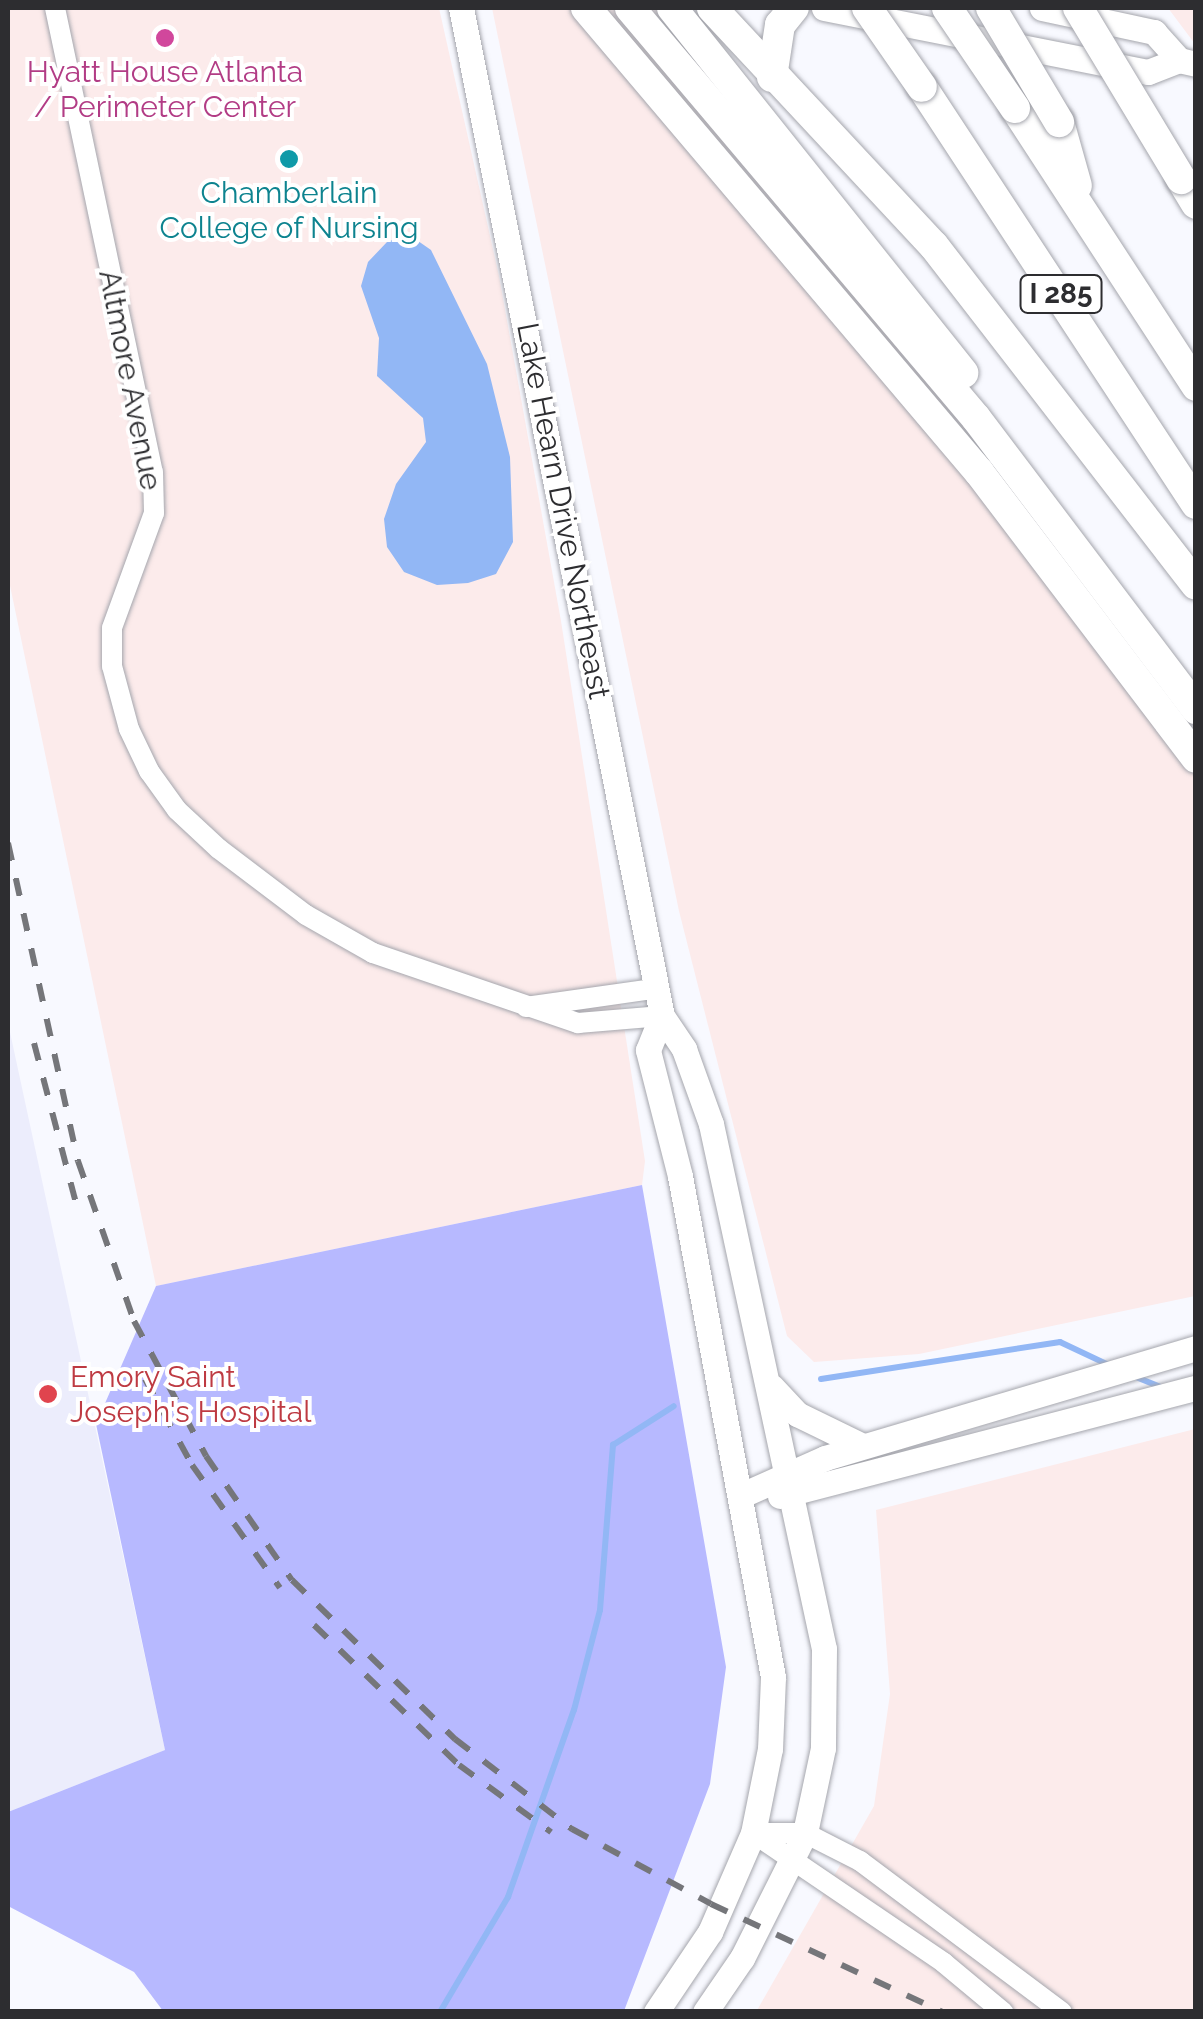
<!DOCTYPE html>
<html>
<head>
<meta charset="utf-8">
<style>
  body { margin:0 }
  #map { position:relative; width:1203px; height:2019px; overflow:hidden; background:#f8f9ff; font-family:Raleway,sans-serif }
  div>[style] { position:absolute }
  .commercial>* { inset:0; background:#fcebeb }
  .built>* { inset:0; background:#ecedfc }
  .forest>* { inset:0; background:#b7b9ff }
  .water>* { inset:0; background:#92b7f5 }
  .stream>* { height:6px; margin:-3px; padding:0 3px; transform-origin:3px; border-radius:3px; background:#92b7f5 }
  .roads { filter:drop-shadow(0 0 2px #a5a6ad) drop-shadow(0 0 2px #a5a6ad) }
  .minor>* { height:20px; margin:-10px; padding:0 10px; transform-origin:10px; border-radius:10px; background:#fff }
  .major>* { height:25px; margin:-12.5px; padding:0 12.5px; transform-origin:12.5px; border-radius:12.5px; background:#fff }
  .highway>* { height:30px; margin:-15px; padding:0 15px; transform-origin:15px; border-radius:15px; background:#fff }
  .rail>* { height:6px; margin-top:-3px; transform-origin:0; background:repeating-linear-gradient(90deg,#75767a 0 18px,transparent 0 36px) }
  .bridges { filter:drop-shadow(0 0 2px #a5a6ad) drop-shadow(0 0 2px #a5a6ad) }
  .highway-bridge>* { height:30px; margin:-15px; padding:0 15px; transform-origin:15px; border-radius:15px; background:#fff }
  .dots>* { width:28px; height:28px; translate:-50% -50%; box-sizing:border-box; border:5px solid #fff; border-radius:50% }
  span { translate:-50% -50%; white-space:nowrap; text-align:center; line-height:1.15; -webkit-text-stroke:8px #fff; paint-order:stroke }
  .shield-label span { padding:2px 8px; background:#fff; border:2px solid; border-radius:8px; -webkit-text-stroke-width:0 }
  .shield-label { font-size:28px; color:#2d2d30; font-weight:700 }
  .hotel-label { font-size:30px; color:#b23c85 }
  .culture-label { font-size:30px; color:#0d838f }
  .street-label { font-size:30px; color:#2d2d30 }
  .health-label { font-size:30px; color:#be3a42 }
  .left { translate:0 -50%; text-align:left }
  .frame { position:absolute; inset:0; border:10px solid #2d2d30; pointer-events:none }
</style>
</head>
<body>
<div id="map">
  <div class="commercial">
    <div style="clip-path:polygon(8px 8px,439px 8px,499px 276px,561px 621px,645px 1161px,642px 1185px,156px 1286px,8px 576px)"></div>
    <div style="clip-path:polygon(492px 8px,661px 8px,982px 431px,1195px 751px,1195px 1296px,919px 1354px,814px 1362px,787px 1336px,679px 911px)"></div>
    <div style="clip-path:polygon(1168px 8px,1195px 8px,1195px 44px)"></div>
    <div style="clip-path:polygon(1195px 1429px,1195px 2011px,756px 2012px,874px 1806px,890px 1694px,876px 1510px)"></div>
  </div>
  <div class="built">
    <div style="clip-path:polygon(8px 1023px,165px 1750px,8px 1812px)"></div>
  </div>
  <div class="forest">
    <div style="clip-path:polygon(642px 1185px,726px 1667px,710px 1784px,624px 2011px,163px 2011px,134px 1972px,8px 1906px,8px 1812px,165px 1750px,96px 1424px,156px 1286px)"></div>
  </div>
  <div class="water">
    <div style="clip-path:polygon(408px 234px,431px 250px,487px 364px,510px 457px,513px 542px,496px 574px,468px 583px,437px 585px,404px 572px,387px 547px,384px 519px,396px 484px,426px 442px,423px 418px,377px 376px,379px 338px,361px 286px,368px 262px,387px 242px)"></div>
  </div>
  <div class="stream">
    <div style="left:1131px;top:1375px;width:32px;rotate:22deg"></div>
    <div style="left:821px;top:1379px;width:242px;rotate:-8.8deg"></div>
    <div style="left:1060px;top:1342px;width:56px;rotate:25.2deg"></div>
    <div style="left:440px;top:2012px;width:134px;rotate:-59.4deg"></div>
    <div style="left:508px;top:1897px;width:198px;rotate:-70.6deg"></div>
    <div style="left:574px;top:1710px;width:103px;rotate:-75.4deg"></div>
    <div style="left:600px;top:1610px;width:166px;rotate:-85.5deg"></div>
    <div style="left:613px;top:1445px;width:72px;rotate:-32.6deg"></div>
  </div>
  <div class="roads">
    <div class="minor">
      <div style="left:55px;top:8px;width:474px;rotate:78.1deg"></div>
      <div style="left:153px;top:472px;width:41px;rotate:88.6deg"></div>
      <div style="left:154px;top:513px;width:122px;rotate:110.1deg"></div>
      <div style="left:112px;top:628px;width:38px;rotate:90deg"></div>
      <div style="left:112px;top:666px;width:65px;rotate:74.9deg"></div>
      <div style="left:129px;top:729px;width:47px;rotate:64.5deg"></div>
      <div style="left:149px;top:771px;width:48px;rotate:54.3deg"></div>
      <div style="left:177px;top:810px;width:57px;rotate:42.9deg"></div>
      <div style="left:219px;top:849px;width:109px;rotate:37.2deg"></div>
      <div style="left:306px;top:915px;width:77px;rotate:29.6deg"></div>
      <div style="left:373px;top:953px;width:217px;rotate:18.9deg"></div>
      <div style="left:578px;top:1023px;width:84px;rotate:-4.8deg"></div>
      <div style="left:526px;top:1007px;width:134px;rotate:-8.1deg"></div>
      <div style="left:753px;top:1833px;width:52px"></div>
      <div style="left:805px;top:1833px;width:62px;rotate:27deg"></div>
      <div style="left:860px;top:1861px;width:252px;rotate:36.8deg"></div>
      <div style="left:753px;top:1833px;width:231px;rotate:34.2deg"></div>
      <div style="left:944px;top:1963px;width:77px;rotate:39.7deg"></div>
    </div>
    <div class="major">
      <div style="left:461px;top:8px;width:1028px;rotate:78.72deg"></div>
      <div style="left:662px;top:1016px;width:40px;rotate:56deg"></div>
      <div style="left:684px;top:1049px;width:80px;rotate:70.2deg"></div>
      <div style="left:711px;top:1124px;width:537px;rotate:77.85deg"></div>
      <div style="left:824px;top:1649px;width:99px;rotate:90.6deg"></div>
      <div style="left:823px;top:1748px;width:87px;rotate:102deg"></div>
      <div style="left:805px;top:1833px;width:140px;rotate:116.7deg"></div>
      <div style="left:742px;top:1958px;width:65px;rotate:124.4deg"></div>
      <div style="left:824px;top:8px;width:330px;rotate:11.2deg"></div>
      <div style="left:1148px;top:72px;width:33px;rotate:-21deg"></div>
      <div style="left:1179px;top:60px;width:17px;rotate:13deg"></div>
      <div style="left:1042px;top:8px;width:115px;rotate:12.1deg"></div>
      <div style="left:1154px;top:32px;width:38px;rotate:48deg"></div>
      <div style="left:772px;top:1387px;width:37px;rotate:47deg"></div>
      <div style="left:797px;top:1414px;width:73px;rotate:25.9deg"></div>
      <div style="left:742px;top:1495px;width:91px;rotate:-24deg"></div>
      <div style="left:825px;top:1458px;width:387px;rotate:-16.5deg"></div>
      <div style="left:780px;top:1496px;width:430px;rotate:-14.6deg"></div>
      <div style="left:656px;top:2012px;width:97px;rotate:-56deg"></div>
      <div style="left:710px;top:1932px;width:108px;rotate:-66.5deg"></div>
      <div style="left:753px;top:1833px;width:86px;rotate:-78.6deg"></div>
      <div style="left:770px;top:1749px;width:72px;rotate:-87.6deg"></div>
      <div style="left:773px;top:1677px;width:510px;rotate:-100.52deg"></div>
      <div style="left:680px;top:1176px;width:130px;rotate:-104.3deg"></div>
      <div style="left:648px;top:1050px;width:37px;rotate:-68deg"></div>
    </div>
    <div class="highway">
      <div style="left:586px;top:8px;width:608px;rotate:49.74deg"></div>
      <div style="left:979px;top:472px;width:359px;rotate:52.8deg"></div>
      <div style="left:630px;top:8px;width:536px;rotate:49.84deg"></div>
      <div style="left:976px;top:418px;width:365px;rotate:52.9deg"></div>
      <div style="left:672px;top:8px;width:467px;rotate:51.4deg"></div>
      <div style="left:712px;top:8px;width:325px;rotate:47deg"></div>
      <div style="left:934px;top:246px;width:428px;rotate:52.3deg"></div>
      <div style="left:772px;top:77px;width:53px;rotate:-81.3deg"></div>
      <div style="left:780px;top:25px;width:22px;rotate:-51deg"></div>
      <div style="left:922px;top:87px;width:499px;rotate:56.7deg"></div>
      <div style="left:1015px;top:108px;width:332px;rotate:56.9deg"></div>
      <div style="left:1059px;top:122px;width:66px;rotate:74.3deg"></div>
      <div style="left:1181px;top:179px;width:29px;rotate:59deg"></div>
    </div>
  </div>
  <div class="rail">
    <div style="left:8px;top:843px;width:326px;rotate:77.6deg"></div>
    <div style="left:78px;top:1161px;width:170px;rotate:70.7deg"></div>
    <div style="left:134px;top:1321px;width:153px;rotate:61.9deg"></div>
    <div style="left:206px;top:1456px;width:151px;rotate:55.3deg"></div>
    <div style="left:292px;top:1580px;width:228px;rotate:44.3deg"></div>
    <div style="left:455px;top:1739px;width:148px;rotate:37.6deg"></div>
    <div style="left:572px;top:1829px;width:158px;rotate:28.3deg"></div>
    <div style="left:711px;top:1904px;width:256px;rotate:25deg"></div>
    <div style="left:34px;top:1043px;width:170px;rotate:75.3deg"></div>
    <div style="left:145px;top:1379px;width:98px;rotate:61.3deg"></div>
    <div style="left:192px;top:1465px;width:151px;rotate:54.4deg"></div>
    <div style="left:314px;top:1625px;width:202px;rotate:44deg"></div>
    <div style="left:459px;top:1765px;width:114px;rotate:36.1deg"></div>
  </div>
  <div class="bridges">
    <div class="highway-bridge">
      <div style="left:867px;top:8px;width:96px;rotate:55.2deg"></div>
      <div style="left:947px;top:8px;width:121px;rotate:55.8deg"></div>
      <div style="left:991px;top:8px;width:133px;rotate:59.2deg"></div>
      <div style="left:1078px;top:8px;width:200px;rotate:58.9deg"></div>
    </div>
  </div>
  <div class="dots">
    <div style="left:165px;top:38px;background:#d1479c"></div>
    <div style="left:289px;top:159px;background:#0f9aa8"></div>
    <div style="left:48px;top:1394px;background:#e0444e"></div>
  </div>
  <div class="shield-label">
    <span style="left:1061px;top:294px">I 285</span>
  </div>
  <div class="hotel-label">
    <span style="left:165px;top:89px">Hyatt House Atlanta<br>/ Perimeter Center</span>
  </div>
  <div class="culture-label">
    <span style="left:289px;top:210px">Chamberlain<br>College of Nursing</span>
  </div>
  <div class="street-label">
    <span style="left:130px;top:380px;rotate:79deg">Altmore Avenue</span>
    <span style="left:563px;top:511px;rotate:79deg">Lake Hearn Drive Northeast</span>
  </div>
  <div class="health-label">
    <span class="left" style="left:70px;top:1394px">Emory Saint<br>Joseph's Hospital</span>
  </div>
  <div class="frame"></div>
</div>
</body>
</html>
